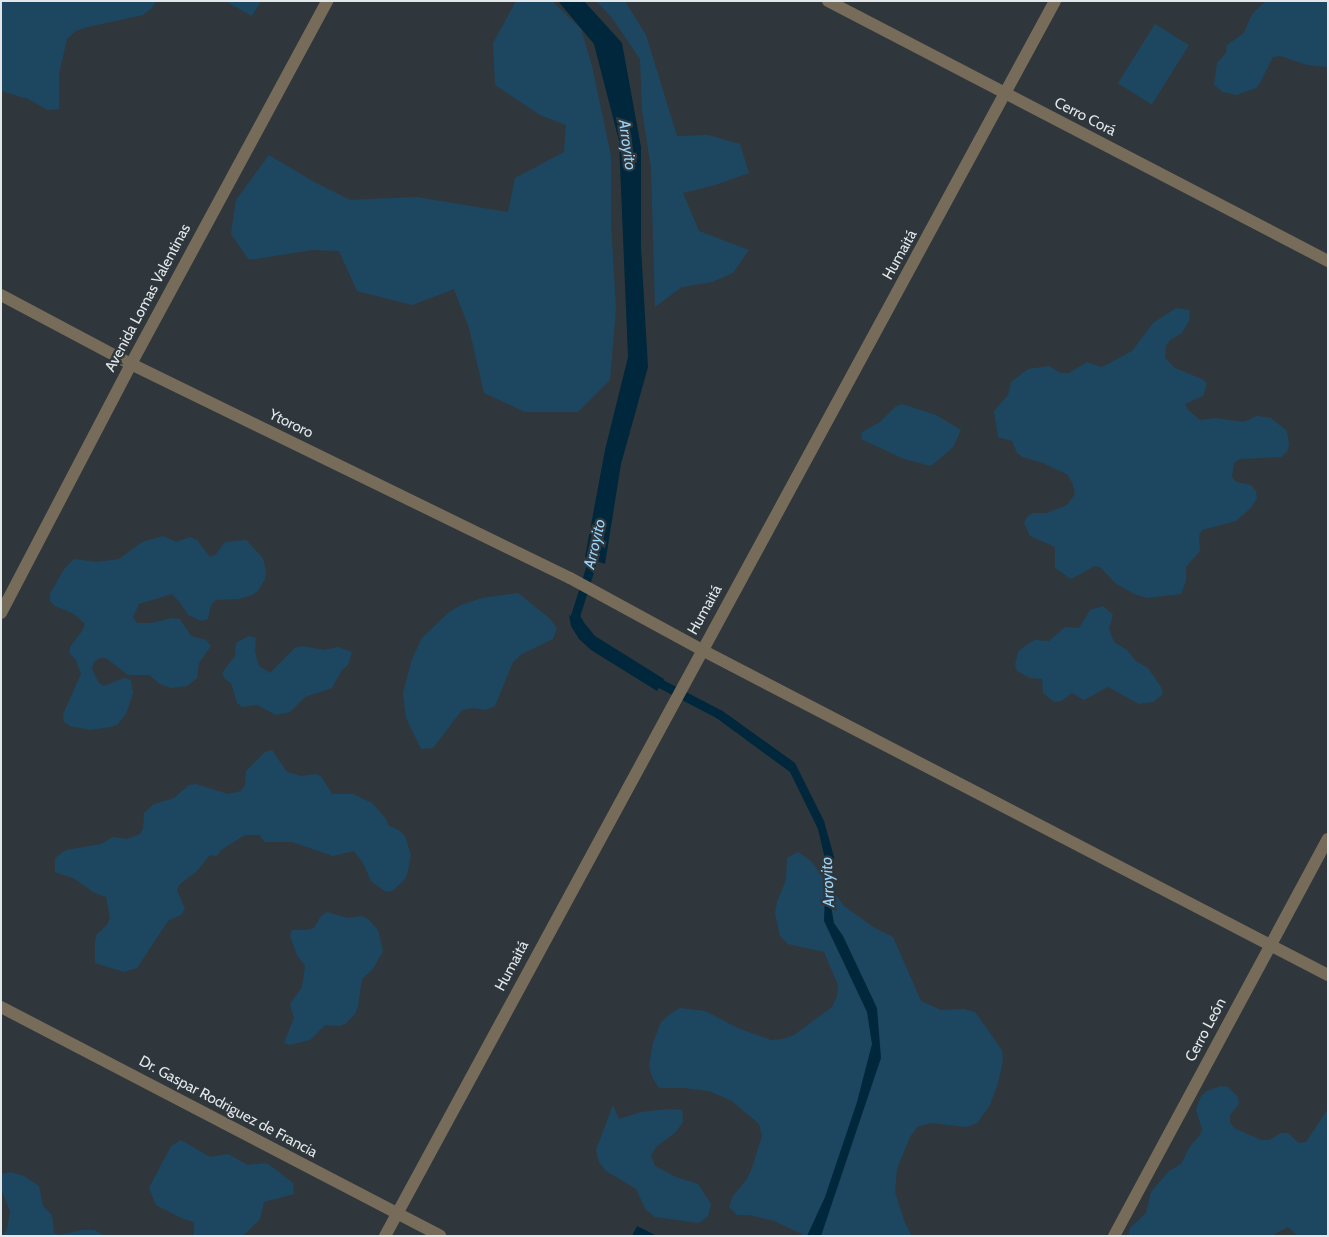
<!DOCTYPE html>
<html>
<head>
<meta charset="utf-8">
<style>
  body { margin:0 }
  #map { position:relative; width:1329px; height:1237px; overflow:hidden; background:#2f373c; font-family:Cabin,sans-serif }
  div>[style] { position:absolute }
  .green>* { inset:0; background:#1d4760; transform-origin:0 0 }
  .water>* { inset:0; background:#00273b }
  .stream>* { height:9px; margin:-4.5px; padding:0 4.5px; transform-origin:4.5px; border-radius:4.5px; background:#00273b }
  .minor>* { height:12px; margin:-6px; padding:0 6px; transform-origin:6px; border-radius:6px; background:#776c59 }
  .tertiary>* { height:12px; margin:-6px; padding:0 6px; transform-origin:6px; border-radius:6px; background:#776c59 }
  span { translate:-50% -50%; white-space:nowrap; text-align:center; line-height:1.15; -webkit-text-stroke:4.5px #2f373c; paint-order:stroke }
  .street-label { font-size:15px; color:#e2e7ea }
  .water-label { font-size:16px; color:#98d3f9; font-style:italic }
  .frame { position:absolute; inset:0; border:2px solid #e2e7ea; pointer-events:none }
</style>
</head>
<body>
<div id="map">
  <div class="green">
    <div style="clip-path:polygon(1px 1px,156px 1px,152px 8px,143px 15px,87px 27px,76px 31px,67px 39px,59px 74px,59px 109px,48px 110px,28px 99px,1px 91px)"></div>
    <div style="clip-path:polygon(225px 1px,261px 1px,252px 16px)"></div>
    <div style="clip-path:polygon(516px 1px,552px 1px,581px 29px,592px 66px,611px 156px,611px 224px,616px 309px,610px 380px,578px 412px,525px 412px,484px 393px,469px 328px,454px 289px,412px 305px,357px 291px,339px 251px,312px 250px,249px 260px,231px 234px,236px 200px,269px 155px,314px 182px,350px 200px,416px 197px,508px 212px,515px 178px,564px 152px,566px 125px,540px 115px,495px 85px,493px 43px)"></div>
    <div style="clip-path:polygon(596px 1px,625px 1px,646px 35px,677px 136px,708px 135px,740px 144px,749px 173px,715px 185px,683px 193px,699px 231px,749px 250px,733px 273px,712px 282px,682px 287px,655px 307px,651px 168px,642px 110px,640px 59px,612px 18px)"></div>
    <div style="clip-path:polygon(1266px 1px,1328px 1px,1328px 67px,1307px 65px,1280px 56px,1273px 57px,1260px 83px,1256px 88px,1236px 95px,1223px 92px,1214px 85px,1217px 63px,1226px 53px,1227px 45px,1244px 33px,1252px 14px)"></div>
    <div style="left:1155px;top:24px;width:40px;height:70px;rotate:32deg"></div>
    <div style="clip-path:polygon(1176px 308px,1190px 310px,1189px 321px,1182px 333px,1170px 340px,1166px 346px,1165px 358px,1175px 368px,1202px 379px,1207px 383px,1203px 396px,1185px 404px,1188px 410px,1200px 420px,1215px 418px,1244px 422px,1257px 416px,1271px 418px,1287px 431px,1289px 445px,1287px 452px,1281px 457px,1240px 459px,1234px 463px,1232px 477px,1236px 482px,1251px 485px,1256px 491px,1257px 498px,1251px 508px,1236px 521px,1202px 530px,1199px 536px,1200px 551px,1186px 567px,1186px 581px,1181px 594px,1147px 598px,1134px 594px,1115px 583px,1101px 568px,1095px 566px,1071px 579px,1055px 568px,1055px 547px,1030px 536px,1024px 523px,1027px 517px,1033px 513px,1047px 513px,1067px 505px,1075px 494px,1072px 481px,1071px 482px,1068px 475px,1043px 463px,1023px 457px,1017px 453px,1012px 441px,998px 437px,994px 411px,1008px 395px,1011px 382px,1028px 369px,1049px 366px,1061px 373px,1069px 373px,1087px 362px,1101px 367px,1108px 364px,1132px 351px,1153px 323px)"></div>
    <div style="clip-path:polygon(902px 404px,936px 415px,961px 430px,953px 447px,931px 466px,904px 459px,861px 439px,862px 432px,880px 422px,895px 407px)"></div>
    <div style="clip-path:polygon(163px 536px,176px 542px,190px 537px,197px 540px,210px 557px,216px 554px,225px 542px,246px 540px,263px 558px,266px 571px,265px 579px,258px 591px,252px 595px,239px 599px,216px 600px,211px 605px,208px 619px,202px 621px,188px 615px,181px 604px,172px 594px,139px 604px,133px 617px,137px 623px,151px 623px,172px 618px,180px 619px,191px 636px,206px 640px,211px 646px,199px 663px,197px 678px,187px 686px,171px 688px,160px 684px,149px 675px,128px 675px,106px 658px,100px 658px,94px 662px,92px 669px,99px 683px,104px 686px,124px 678px,131px 680px,133px 693px,126px 714px,117px 725px,110px 727px,90px 730px,70px 726px,64px 722px,63px 714px,81px 674px,76px 660px,70px 654px,70px 647px,82px 631px,85px 624px,74px 614px,55px 606px,50px 601px,50px 594px,64px 569px,74px 559px,97px 562px,119px 559px,142px 542px)"></div>
    <div style="clip-path:polygon(518px 593px,549px 618px,557px 628px,553px 639px,522px 654px,513px 662px,495px 706px,485px 710px,473px 708px,462px 710px,433px 748px,421px 749px,406px 718px,403px 693px,412px 659px,422px 638px,449px 612px,459px 606px,482px 598px)"></div>
    <div style="clip-path:polygon(1103px 606px,1113px 615px,1109px 629px,1114px 642px,1127px 650px,1136px 661px,1148px 668px,1161px 687px,1163px 694px,1153px 702px,1139px 704px,1108px 687px,1084px 700px,1072px 693px,1061px 701px,1054px 702px,1043px 693px,1042px 679px,1030px 678px,1017px 671px,1015px 665px,1018px 652px,1029px 643px,1035px 640px,1049px 641px,1065px 627px,1079px 628px,1090px 610px)"></div>
    <div style="clip-path:polygon(249px 636px,256px 638px,255px 652px,259px 666px,270px 673px,295px 648px,302px 646px,324px 650px,338px 647px,352px 652px,348px 665px,342px 670px,332px 688px,305px 697px,290px 712px,276px 715px,257px 705px,242px 707px,237px 703px,231px 683px,225px 679px,222px 673px,235px 656px,236px 643px)"></div>
    <div style="clip-path:polygon(272px 750px,287px 772px,301px 776px,315px 774px,321px 776px,332px 794px,353px 794px,372px 803px,386px 819px,388px 825px,400px 831px,405px 836px,411px 855px,407px 875px,403px 881px,392px 891px,386px 892px,371px 881px,363px 863px,354px 851px,333px 856px,292px 842px,264px 842px,260px 835px,245px 835px,221px 850px,217px 856px,210px 855px,197px 871px,180px 884px,177px 890px,185px 909px,181px 915px,168px 921px,137px 968px,124px 972px,95px 963px,95px 941px,97px 934px,107px 925px,110px 918px,106px 897px,93px 892px,75px 879px,55px 872px,55px 858px,66px 850px,101px 844px,113px 837px,127px 839px,140px 834px,143px 828px,144px 813px,154px 804px,174px 798px,189px 785px,196px 784px,228px 794px,241px 791px,245px 785px,246px 771px,265px 752px)"></div>
    <div style="clip-path:polygon(798px 852px,811px 861px,844px 906px,873px 927px,893px 937px,921px 1001px,941px 1010px,964px 1009px,975px 1012px,1002px 1050px,1003px 1061px,998px 1083px,990px 1105px,977px 1123px,966px 1127px,930px 1123px,917px 1127px,910px 1137px,897px 1169px,895px 1192px,905px 1223px,912px 1236px,806px 1236px,774px 1221px,749px 1215px,737px 1215px,729px 1207px,733px 1196px,747px 1179px,752px 1168px,762px 1136px,759px 1124px,732px 1101px,709px 1091px,683px 1088px,659px 1088px,652px 1077px,649px 1066px,653px 1043px,661px 1022px,670px 1014px,680px 1008px,705px 1011px,738px 1028px,771px 1040px,783px 1039px,794px 1035px,832px 1007px,837px 996px,838px 985px,824px 952px,788px 944px,780px 936px,775px 913px,777px 902px,786px 880px,787px 858px)"></div>
    <div style="clip-path:polygon(327px 912px,348px 918px,362px 916px,368px 919px,378px 930px,383px 951px,373px 969px,362px 979px,358px 1007px,355px 1014px,345px 1024px,339px 1026px,325px 1025px,310px 1040px,290px 1045px,284px 1043px,294px 1018px,290px 1004px,302px 987px,305px 966px,297px 955px,290px 936px,292px 930px,307px 930px,314px 928px,321px 916px)"></div>
    <div style="clip-path:polygon(1221px 1086px,1228px 1087px,1238px 1097px,1239px 1104px,1230px 1115px,1230px 1122px,1234px 1128px,1261px 1140px,1269px 1140px,1281px 1133px,1288px 1133px,1299px 1143px,1306px 1142px,1328px 1109px,1328px 1236px,1298px 1236px,1288px 1227px,1271px 1236px,1128px 1236px,1130px 1228px,1146px 1213px,1151px 1192px,1155px 1187px,1169px 1171px,1181px 1164px,1190px 1146px,1200px 1135px,1202px 1129px,1196px 1110px,1201px 1096px,1207px 1091px)"></div>
    <div style="clip-path:polygon(613px 1105px,619px 1119px,641px 1112px,668px 1109px,682px 1110px,683px 1122px,676px 1132px,657px 1146px,651px 1155px,655px 1166px,676px 1177px,698px 1184px,711px 1204px,708px 1216px,699px 1223px,655px 1217px,646px 1210px,636px 1189px,606px 1171px,599px 1162px,596px 1150px)"></div>
    <div style="clip-path:polygon(181px 1140px,210px 1157px,228px 1154px,248px 1165px,266px 1163px,271px 1166px,293px 1183px,294px 1194px,264px 1202px,260px 1219px,243px 1236px,194px 1236px,194px 1222px,183px 1219px,156px 1205px,149px 1188px,171px 1146px)"></div>
    <div style="clip-path:polygon(11px 1172px,24px 1176px,39px 1186px,43px 1206px,52px 1215px,54px 1233px,59px 1235px,82px 1230px,94px 1230px,106px 1236px,3px 1236px,7px 1229px,10px 1211px,1px 1189px,1px 1174px)"></div>
  </div>
  <div class="water">
    <div style="clip-path:polygon(558px 1px,584px 1px,622px 43px,641px 147px,641px 247px,648px 367px,621px 464px,605px 564px,585px 557px,605px 450px,628px 357px,619px 141px,594px 44px)"></div>
    <div style="clip-path:polygon(569px 615px,586px 625px,595px 636px,664px 679px,657px 691px,591px 650px,579px 639px,571px 626px)"></div>
    <div style="clip-path:polygon(728px 715px,795px 763px,824px 821px,834px 857px,831px 906px,834px 923px,843px 936px,877px 1008px,881px 1058px,821px 1236px,807px 1236px,825px 1197px,857px 1102px,872px 1044px,867px 1012px,824px 921px,826px 863px,818px 829px,790px 772px,722px 722px)"></div>
    <div style="clip-path:polygon(637px 1226px,655px 1235px,654px 1236px,632px 1236px)"></div>
  </div>
  <div class="stream">
    <div style="left:583px;top:630px;width:16px;rotate:-120deg"></div>
    <div style="left:575px;top:616px;width:70px;rotate:-72.6deg"></div>
    <div style="left:652px;top:679px;width:76px;rotate:27.6deg"></div>
    <div style="left:719px;top:714px;width:19px;rotate:36deg"></div>
  </div>
  <div class="minor">
    <div style="left:828px;top:1px;width:564px;rotate:27.47deg"></div>
    <div style="left:1px;top:295px;width:147px;rotate:28deg"></div>
    <div style="left:131px;top:364px;width:488px;rotate:26deg"></div>
    <div style="left:570px;top:578px;width:150px;rotate:28.6deg"></div>
    <div style="left:702px;top:650px;width:705px;rotate:27.44deg"></div>
    <div style="left:1px;top:1007px;width:495px;rotate:27.5deg"></div>
    <div style="left:385px;top:1236px;width:1405px;rotate:-61.52deg"></div>
    <div style="left:1114px;top:1236px;width:451px;rotate:-61.7deg"></div>
  </div>
  <div class="tertiary">
    <div style="left:1px;top:613px;width:281px;rotate:-62.4deg"></div>
    <div style="left:131px;top:364px;width:413px;rotate:-61.6deg"></div>
  </div>
  <div class="street-label">
    <span style="left:1085px;top:117px;rotate:27deg">Cerro Corá</span>
    <span style="left:900px;top:255px;rotate:-61deg">Humaitá</span>
    <span style="left:148px;top:298px;rotate:-62deg">Avenida Lomas Valentinas</span>
    <span style="left:291px;top:424px;rotate:26deg">Ytororo</span>
    <span style="left:705px;top:610px;rotate:-61deg">Humaitá</span>
    <span style="left:512px;top:966px;rotate:-62deg">Humaitá</span>
    <span style="left:1206px;top:1030px;rotate:-62deg">Cerro León</span>
    <span style="left:228px;top:1107px;rotate:28deg">Dr. Gaspar Rodriguez de Francia</span>
  </div>
  <div class="water-label">
    <span style="left:627px;top:145px;rotate:82deg">Arroyito</span>
    <span style="left:595px;top:544px;rotate:-77deg">Arroyito</span>
    <span style="left:828px;top:882px;rotate:-93deg">Arroyito</span>
  </div>
  <div class="frame"></div>
</div>
</body>
</html>
